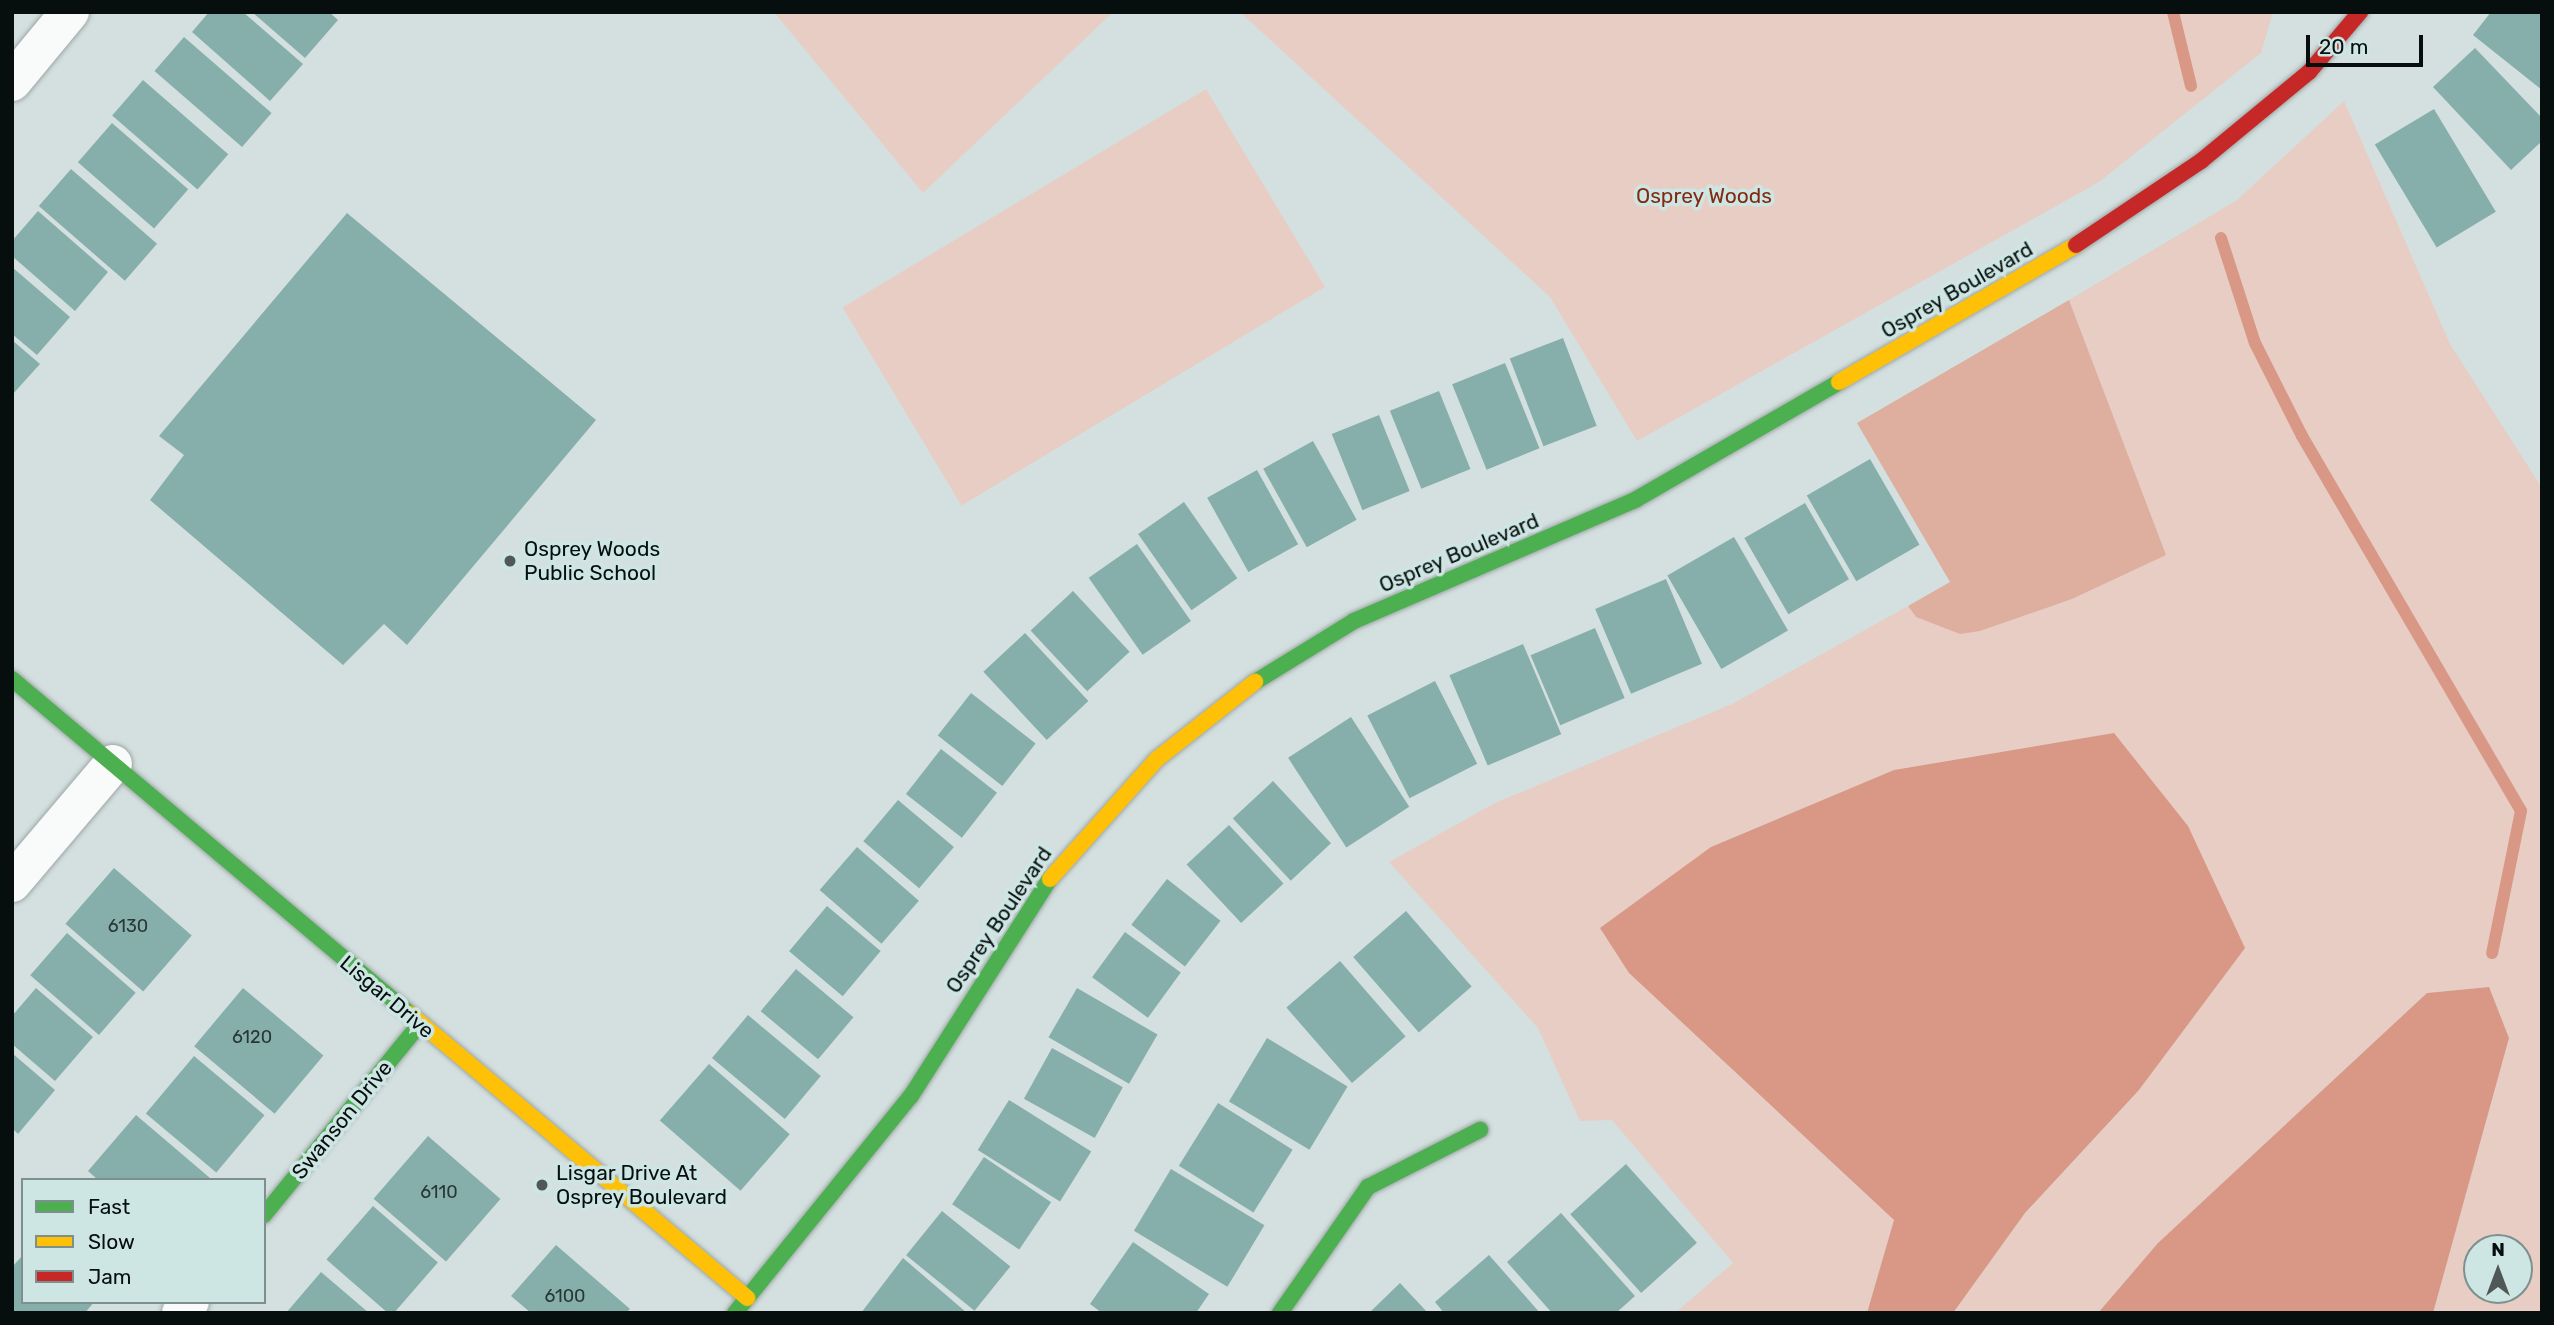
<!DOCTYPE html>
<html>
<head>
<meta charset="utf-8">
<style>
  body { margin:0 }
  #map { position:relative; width:2554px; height:1325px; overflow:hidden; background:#d4e0df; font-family:Rubik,sans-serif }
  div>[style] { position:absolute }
  .green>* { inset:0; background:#e7cdc4; transform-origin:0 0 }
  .forest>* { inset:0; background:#deae9f }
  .water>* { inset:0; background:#d89885 }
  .stream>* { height:12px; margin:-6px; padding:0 6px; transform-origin:6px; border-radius:6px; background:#d89885 }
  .building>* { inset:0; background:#86afac; transform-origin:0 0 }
  .roads { filter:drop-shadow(0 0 2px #9da7a6) drop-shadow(0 0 2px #9da7a6) }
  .street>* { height:38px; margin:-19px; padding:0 19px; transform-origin:19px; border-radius:19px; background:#f9fafa }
  .fast>* { height:16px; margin:-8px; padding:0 8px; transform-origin:8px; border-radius:8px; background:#4caf50 }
  .slow>* { height:16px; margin:-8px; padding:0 8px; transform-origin:8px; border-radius:8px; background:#ffc107 }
  .jam>* { height:16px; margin:-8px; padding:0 8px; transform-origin:8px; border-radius:8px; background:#c62828 }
  .dots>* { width:19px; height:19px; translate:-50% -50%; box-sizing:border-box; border:4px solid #cee6e3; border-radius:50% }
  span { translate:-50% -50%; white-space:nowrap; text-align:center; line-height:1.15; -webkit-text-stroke:7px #cee6e3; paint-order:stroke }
  .number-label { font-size:18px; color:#273736 }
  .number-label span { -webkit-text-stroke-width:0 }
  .park-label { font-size:21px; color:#822a11 }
  .street-label { font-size:21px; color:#070f0e }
  .poi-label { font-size:21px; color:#070f0e }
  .left { translate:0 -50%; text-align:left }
  .frame { position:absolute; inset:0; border:14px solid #070f0e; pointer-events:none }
  .legend { position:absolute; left:21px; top:1178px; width:245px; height:126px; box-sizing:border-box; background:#cee6e3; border:2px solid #7e908e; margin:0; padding:9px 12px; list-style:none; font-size:21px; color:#070f0e }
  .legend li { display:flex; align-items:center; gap:14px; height:35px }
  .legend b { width:35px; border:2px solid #7e908e }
  .north { position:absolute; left:2463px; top:1234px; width:70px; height:70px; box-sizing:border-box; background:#cee6e3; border:2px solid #7e908e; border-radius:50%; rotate:0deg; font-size:19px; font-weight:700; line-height:28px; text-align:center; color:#070f0e }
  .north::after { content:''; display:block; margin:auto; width:24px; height:32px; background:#4f5857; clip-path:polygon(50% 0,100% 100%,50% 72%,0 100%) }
  .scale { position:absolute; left:2306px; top:35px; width:117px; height:32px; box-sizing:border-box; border:4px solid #070f0e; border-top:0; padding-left:9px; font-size:21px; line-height:24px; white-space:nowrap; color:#070f0e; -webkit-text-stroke:5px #cee6e3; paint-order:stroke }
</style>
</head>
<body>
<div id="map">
  <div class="green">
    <div style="clip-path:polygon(774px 12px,1113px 12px,923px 193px)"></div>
    <div style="clip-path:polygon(1240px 12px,2273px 12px,2261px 53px,2099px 182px,1637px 441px,1550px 297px)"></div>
    <div style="left:1206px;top:89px;width:231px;height:424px;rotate:59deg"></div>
    <div style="clip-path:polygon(evenodd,2344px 101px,2450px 344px,2542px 488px,2542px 1313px,2433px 1313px,2509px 1038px,2488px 987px,2427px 993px,2158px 1243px,2098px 1313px,1953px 1313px,2025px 1213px,2139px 1090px,2244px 948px,2114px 733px,1894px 770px,1711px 847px,1629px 973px,1894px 1220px,1867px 1313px,1675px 1313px,1733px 1263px,1612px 1120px,1580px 1121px,1538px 1028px,1389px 862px,1495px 803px,1732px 704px,1908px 606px,1916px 617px,1980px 631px,2072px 599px,2165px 555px,2069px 300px,2237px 200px,2344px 101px,2477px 1248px,2519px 1248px,2519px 1290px,2477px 1290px,2477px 1248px)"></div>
  </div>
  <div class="forest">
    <div style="clip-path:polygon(2069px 300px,2166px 555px,2072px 599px,1980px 631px,1960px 634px,1916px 617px,1908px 606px,1950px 582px,1857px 423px)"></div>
  </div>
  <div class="water">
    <div style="clip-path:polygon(2114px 733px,2188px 826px,2245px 948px,2139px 1090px,2025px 1213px,1953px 1313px,1867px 1313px,1894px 1220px,1629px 973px,1600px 928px,1711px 847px,1894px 770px)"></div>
    <div style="clip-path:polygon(2489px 987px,2509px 1038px,2433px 1313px,2098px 1313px,2158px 1243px,2427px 993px)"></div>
  </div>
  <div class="stream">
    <div style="left:2173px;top:12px;width:76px;rotate:76.3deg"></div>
    <div style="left:2221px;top:238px;width:110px;rotate:72.1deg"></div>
    <div style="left:2255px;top:343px;width:104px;rotate:63.2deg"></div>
    <div style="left:2302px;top:436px;width:434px;rotate:59.7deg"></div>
    <div style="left:2521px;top:811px;width:145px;rotate:101.5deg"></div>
  </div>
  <div class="building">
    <div style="clip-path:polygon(209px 12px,243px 12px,303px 64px,270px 101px,192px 32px)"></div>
    <div style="clip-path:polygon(252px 12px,329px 12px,338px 20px,305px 58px)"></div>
    <div style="clip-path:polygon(2491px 12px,2542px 12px,2542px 90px,2473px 35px)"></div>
    <div style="left:184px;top:37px;width:116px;height:45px;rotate:41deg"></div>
    <div style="clip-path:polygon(2475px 48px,2542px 118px,2542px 141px,2511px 170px,2433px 87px)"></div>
    <div style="left:143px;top:80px;width:113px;height:47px;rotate:41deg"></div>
    <div style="left:2434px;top:109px;width:120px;height:69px;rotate:59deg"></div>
    <div style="left:112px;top:123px;width:101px;height:52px;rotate:41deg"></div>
    <div style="left:71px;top:169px;width:114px;height:49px;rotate:41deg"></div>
    <div style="clip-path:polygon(38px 211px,108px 272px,75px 311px,12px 256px,12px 241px)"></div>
    <div style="clip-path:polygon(347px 213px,596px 420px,407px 645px,384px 624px,343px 665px,150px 500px,184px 455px,159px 436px)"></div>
    <div style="clip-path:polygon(12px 267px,70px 317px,37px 355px,12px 334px)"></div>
    <div style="left:1563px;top:338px;width:94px;height:57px;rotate:69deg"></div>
    <div style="clip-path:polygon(12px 340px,40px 364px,12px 395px)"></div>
    <div style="left:1505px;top:363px;width:92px;height:57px;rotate:68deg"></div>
    <div style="left:1439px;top:391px;width:84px;height:53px;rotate:68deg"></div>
    <div style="left:1379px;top:415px;width:82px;height:51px;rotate:68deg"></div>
    <div style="left:1313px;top:441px;width:90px;height:57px;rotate:61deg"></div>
    <div style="left:1870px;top:459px;width:99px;height:73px;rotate:60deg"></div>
    <div style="left:1257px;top:470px;width:85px;height:57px;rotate:61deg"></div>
    <div style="left:1184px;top:502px;width:93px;height:56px;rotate:55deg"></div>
    <div style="left:1805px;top:503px;width:88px;height:70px;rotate:60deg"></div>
    <div style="left:1734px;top:537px;width:108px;height:77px;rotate:60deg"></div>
    <div style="left:1137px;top:544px;width:94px;height:59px;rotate:55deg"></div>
    <div style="left:1666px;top:579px;width:92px;height:77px;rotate:67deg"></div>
    <div style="left:1073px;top:591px;width:83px;height:58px;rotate:47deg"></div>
    <div style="left:1595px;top:628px;width:76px;height:70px;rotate:67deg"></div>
    <div style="left:1025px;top:633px;width:93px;height:57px;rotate:47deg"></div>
    <div style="left:1523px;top:644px;width:98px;height:80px;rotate:67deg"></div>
    <div style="left:1435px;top:681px;width:93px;height:76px;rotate:63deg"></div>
    <div style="left:971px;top:693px;width:82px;height:54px;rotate:38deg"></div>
    <div style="left:1351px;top:717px;width:107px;height:75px;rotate:57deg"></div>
    <div style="left:941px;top:749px;width:71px;height:57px;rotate:38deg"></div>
    <div style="left:1273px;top:781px;width:85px;height:55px;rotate:47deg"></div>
    <div style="left:898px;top:800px;width:73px;height:54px;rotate:40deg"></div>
    <div style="left:1229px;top:825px;width:80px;height:58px;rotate:47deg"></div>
    <div style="left:857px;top:847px;width:82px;height:57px;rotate:41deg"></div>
    <div style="left:114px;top:868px;width:103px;height:74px;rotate:41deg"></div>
    <div style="left:1167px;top:879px;width:68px;height:58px;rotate:38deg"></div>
    <div style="left:827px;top:906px;width:70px;height:59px;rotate:40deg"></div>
    <div style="left:1406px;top:911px;width:100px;height:70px;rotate:49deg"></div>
    <div style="left:1125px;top:932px;width:69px;height:56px;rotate:36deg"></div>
    <div style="left:67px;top:933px;width:91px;height:56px;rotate:41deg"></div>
    <div style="left:1340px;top:961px;width:100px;height:71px;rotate:49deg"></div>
    <div style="left:796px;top:969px;width:75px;height:55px;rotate:40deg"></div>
    <div style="clip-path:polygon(36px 988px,93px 1037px,55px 1081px,12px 1044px,12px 1016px)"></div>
    <div style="left:243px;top:988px;width:105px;height:76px;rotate:40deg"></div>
    <div style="left:1077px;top:988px;width:93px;height:57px;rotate:30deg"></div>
    <div style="left:748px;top:1015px;width:95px;height:56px;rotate:40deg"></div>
    <div style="left:1267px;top:1038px;width:94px;height:74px;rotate:31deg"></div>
    <div style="left:1052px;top:1048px;width:81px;height:58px;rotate:29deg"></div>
    <div style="clip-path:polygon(12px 1053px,55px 1090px,18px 1134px,12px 1128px)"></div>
    <div style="left:194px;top:1056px;width:92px;height:75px;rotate:40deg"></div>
    <div style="left:709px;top:1064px;width:107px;height:75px;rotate:41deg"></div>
    <div style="left:1009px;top:1100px;width:97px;height:59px;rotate:32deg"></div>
    <div style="left:1218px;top:1103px;width:88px;height:74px;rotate:32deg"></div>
    <div style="clip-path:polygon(136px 1115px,210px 1178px,208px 1180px,98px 1180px,88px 1171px)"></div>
    <div style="left:428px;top:1136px;width:96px;height:83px;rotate:41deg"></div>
    <div style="left:984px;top:1157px;width:81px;height:57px;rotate:34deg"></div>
    <div style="left:1626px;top:1164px;width:106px;height:75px;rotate:48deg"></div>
    <div style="left:1171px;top:1169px;width:109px;height:72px;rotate:31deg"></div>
    <div style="left:373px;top:1206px;width:86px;height:71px;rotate:41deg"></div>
    <div style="left:942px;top:1211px;width:88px;height:57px;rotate:39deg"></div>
    <div style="clip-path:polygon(1561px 1213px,1635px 1296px,1616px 1313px,1552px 1313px,1507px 1262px)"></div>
    <div style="clip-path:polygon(1133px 1242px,1209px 1294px,1196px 1313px,1102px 1313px,1090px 1304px)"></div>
    <div style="clip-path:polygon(556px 1245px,630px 1309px,626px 1313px,531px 1313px,511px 1296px)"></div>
    <div style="clip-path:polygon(23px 1255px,23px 1302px,94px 1302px,85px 1313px,12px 1313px,12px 1267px)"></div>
    <div style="clip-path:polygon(1489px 1255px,1540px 1313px,1444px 1313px,1435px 1302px)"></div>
    <div style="clip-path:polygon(903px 1258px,967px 1313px,861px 1313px)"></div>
    <div style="clip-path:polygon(321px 1272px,369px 1313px,286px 1313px)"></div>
    <div style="clip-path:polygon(1400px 1283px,1428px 1313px,1369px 1313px)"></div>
  </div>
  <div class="roads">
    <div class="street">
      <div style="left:12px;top:82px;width:91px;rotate:-50.4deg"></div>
      <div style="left:12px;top:883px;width:156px;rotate:-49.7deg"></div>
      <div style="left:181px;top:1313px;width:14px;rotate:-51deg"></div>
    </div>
    <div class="fast">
      <div style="left:12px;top:679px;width:520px;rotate:40.09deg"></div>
      <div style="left:1255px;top:682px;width:116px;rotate:-31.6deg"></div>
      <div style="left:1354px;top:621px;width:306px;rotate:-23.3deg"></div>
      <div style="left:1635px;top:500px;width:236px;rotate:-30deg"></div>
      <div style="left:264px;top:1215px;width:247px;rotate:-50.8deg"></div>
      <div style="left:735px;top:1313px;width:279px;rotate:-51deg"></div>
      <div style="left:911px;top:1096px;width:258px;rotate:-57.4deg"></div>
      <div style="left:1280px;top:1313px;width:154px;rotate:-55.1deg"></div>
      <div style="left:1368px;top:1187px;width:126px;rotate:-27deg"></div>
    </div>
    <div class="slow">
      <div style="left:1839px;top:382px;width:274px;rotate:-30deg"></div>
      <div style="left:1050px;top:879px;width:161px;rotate:-48.3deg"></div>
      <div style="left:1157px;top:759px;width:125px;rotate:-38.2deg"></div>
      <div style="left:410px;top:1014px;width:441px;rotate:40.1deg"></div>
    </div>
    <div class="jam">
      <div style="left:2076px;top:245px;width:151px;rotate:-33.9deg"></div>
      <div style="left:2201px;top:161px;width:140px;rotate:-39.5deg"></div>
      <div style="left:2309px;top:72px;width:79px;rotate:-49.6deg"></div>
    </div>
  </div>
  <div class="dots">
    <div style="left:510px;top:561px;background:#4f5857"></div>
    <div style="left:542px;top:1185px;background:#4f5857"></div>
  </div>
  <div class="number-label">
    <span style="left:128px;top:926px">6130</span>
    <span style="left:252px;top:1037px">6120</span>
    <span style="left:439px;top:1192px">6110</span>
    <span style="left:565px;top:1296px">6100</span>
  </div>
  <div class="park-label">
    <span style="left:1704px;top:196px">Osprey Woods</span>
  </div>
  <div class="street-label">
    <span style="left:1957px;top:290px;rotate:-30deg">Osprey Boulevard</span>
    <span style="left:1459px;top:553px;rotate:-23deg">Osprey Boulevard</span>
    <span style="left:999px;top:920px;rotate:-56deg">Osprey Boulevard</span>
    <span style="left:387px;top:997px;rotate:40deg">Lisgar Drive</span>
    <span style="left:342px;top:1120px;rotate:-51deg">Swanson Drive</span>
  </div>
  <div class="poi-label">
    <span class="left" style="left:524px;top:561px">Osprey Woods<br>Public School</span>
    <span class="left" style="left:556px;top:1185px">Lisgar Drive At<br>Osprey Boulevard</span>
  </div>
  <div class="frame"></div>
  <ul class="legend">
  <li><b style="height:9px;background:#4caf50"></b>Fast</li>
  <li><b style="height:9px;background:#ffc107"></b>Slow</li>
  <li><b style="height:9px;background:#c62828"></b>Jam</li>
  </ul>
  <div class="north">N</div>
  <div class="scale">20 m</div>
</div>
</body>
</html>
